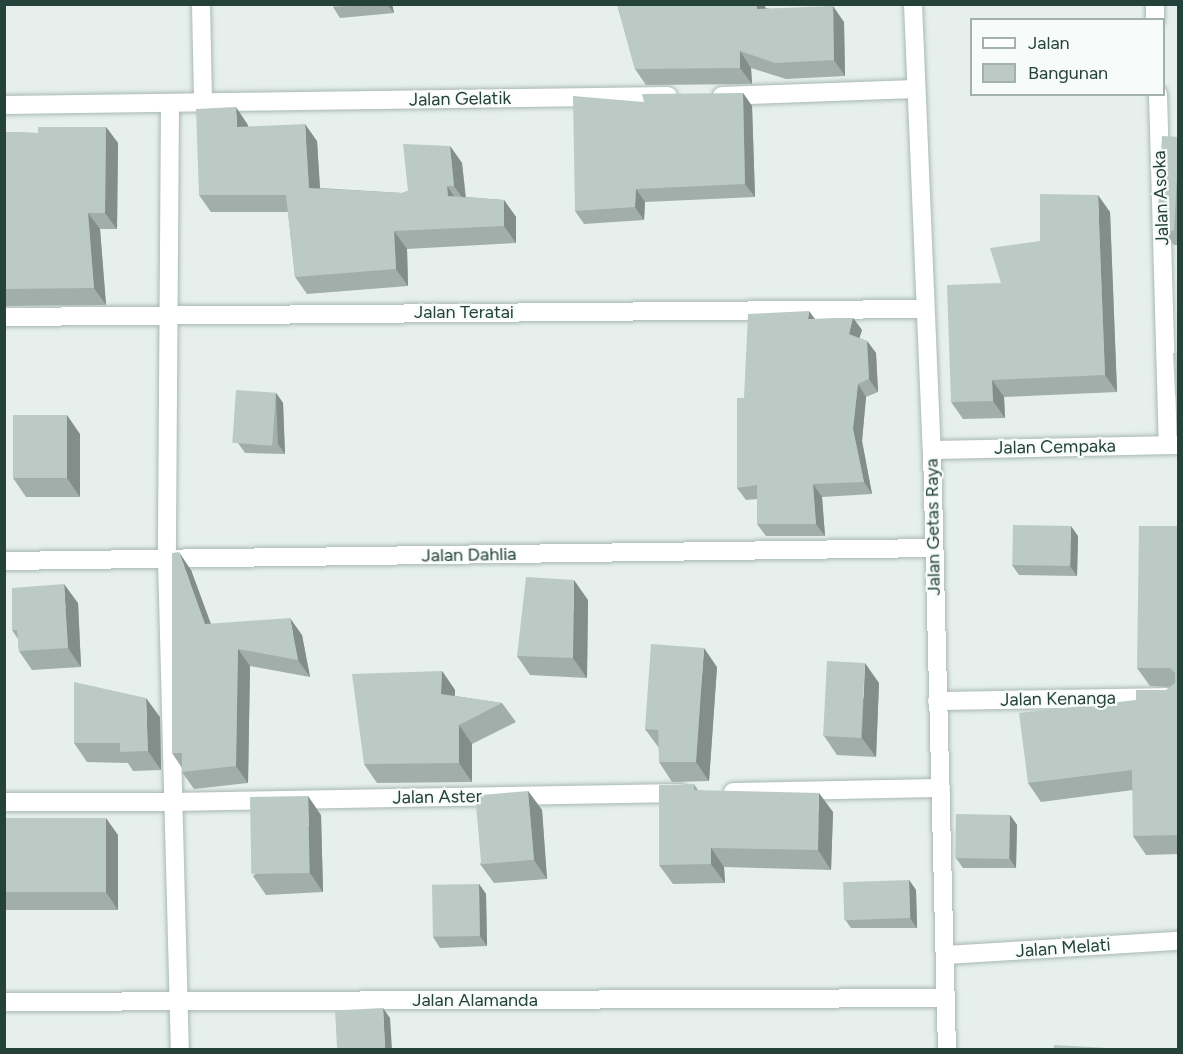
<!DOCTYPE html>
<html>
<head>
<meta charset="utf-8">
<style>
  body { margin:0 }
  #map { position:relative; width:1183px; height:1054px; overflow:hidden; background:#e6efeb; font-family:Figtree,sans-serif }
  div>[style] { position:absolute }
  .roads { filter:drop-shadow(0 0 2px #a8b8b2) drop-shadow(0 0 2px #a8b8b2) }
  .minor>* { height:18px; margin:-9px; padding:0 9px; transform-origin:9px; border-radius:9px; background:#fff }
  .wall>* { inset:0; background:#a1aea9 }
  .shaded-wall>* { inset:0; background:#838d89 }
  .building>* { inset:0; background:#bbcac4; transform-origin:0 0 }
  span { translate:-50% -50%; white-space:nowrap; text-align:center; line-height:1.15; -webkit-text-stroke:4.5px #f7fbf9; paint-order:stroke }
  .street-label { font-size:18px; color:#24423a }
  .frame { position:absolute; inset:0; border:6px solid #24423a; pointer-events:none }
  .legend { position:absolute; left:970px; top:18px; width:195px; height:78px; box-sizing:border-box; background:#f7fbf9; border:2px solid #a3b1ad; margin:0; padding:8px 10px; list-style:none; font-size:18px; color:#24423a }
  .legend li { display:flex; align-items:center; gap:12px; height:30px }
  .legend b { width:30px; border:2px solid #a3b1ad }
</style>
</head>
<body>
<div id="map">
  <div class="roads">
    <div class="minor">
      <div style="left:201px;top:4px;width:99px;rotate:88.8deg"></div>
      <div style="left:913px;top:4px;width:446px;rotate:87.6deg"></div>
      <div style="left:932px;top:450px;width:600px;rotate:88.57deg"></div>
      <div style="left:1155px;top:4px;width:16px;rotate:90deg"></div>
      <div style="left:1158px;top:94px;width:351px;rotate:88.4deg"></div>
      <div style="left:722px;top:96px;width:193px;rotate:-2.1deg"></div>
      <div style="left:4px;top:105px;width:664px;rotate:-0.78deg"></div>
      <div style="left:170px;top:105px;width:454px;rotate:90.4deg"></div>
      <div style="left:167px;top:559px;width:491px;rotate:88.5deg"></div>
      <div style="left:4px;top:317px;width:920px;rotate:-0.5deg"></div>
      <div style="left:932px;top:450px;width:246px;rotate:-1.2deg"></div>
      <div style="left:4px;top:561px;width:929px;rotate:-0.8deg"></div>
      <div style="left:937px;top:701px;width:241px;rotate:-1deg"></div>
      <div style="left:733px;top:792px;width:208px;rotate:-1.1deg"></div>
      <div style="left:4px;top:802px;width:167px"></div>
      <div style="left:171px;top:802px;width:510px;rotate:-1.01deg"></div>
      <div style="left:947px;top:955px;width:231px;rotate:-3.5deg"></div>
      <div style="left:4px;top:1002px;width:942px;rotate:-0.24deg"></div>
    </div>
  </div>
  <div class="wall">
    <div style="clip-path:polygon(334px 4px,392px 4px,394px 13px,340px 18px,333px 7px)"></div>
    <div style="clip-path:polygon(617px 4px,763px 4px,766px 8px,844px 22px,845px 76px,786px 79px,751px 68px,752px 84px,646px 85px,635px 69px)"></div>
    <div style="clip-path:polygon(743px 93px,752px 106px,755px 197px,645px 202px,644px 220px,584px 224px,575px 211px,644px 102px)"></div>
    <div style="clip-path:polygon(248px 125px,248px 127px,317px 141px,320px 188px,402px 193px,408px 191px,450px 146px,462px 163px,466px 197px,504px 200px,516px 217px,516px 243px,407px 249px,408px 286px,307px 294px,295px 277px,288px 212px,211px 212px,199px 195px)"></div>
    <div style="clip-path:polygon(106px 127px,118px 143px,117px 229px,100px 229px,106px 305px,4px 306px,4px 132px,38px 133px)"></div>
    <div style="clip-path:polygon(1179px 137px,1179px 245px,1174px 245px,1163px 230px)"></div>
    <div style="clip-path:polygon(1110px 212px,1117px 392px,1004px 397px,1005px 418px,963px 419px,951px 402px,1001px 283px,1040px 241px)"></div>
    <div style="clip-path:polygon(853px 318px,862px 330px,859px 338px,867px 341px,876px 353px,878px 392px,866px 397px,862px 441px,872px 494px,822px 497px,825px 536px,766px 536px,757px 524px,757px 499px,746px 500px,737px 488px,744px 398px,815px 319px)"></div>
    <div style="clip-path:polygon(276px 393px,283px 403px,285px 454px,245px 453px,238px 443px)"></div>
    <div style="clip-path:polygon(80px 434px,80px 497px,26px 497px,13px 478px)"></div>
    <div style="clip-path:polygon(1179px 526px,1179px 854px,1146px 855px,1133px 836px,1133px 790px,1041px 802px,1028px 783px,1136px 700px,1166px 690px,1170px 687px,1150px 686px,1137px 668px)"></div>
    <div style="clip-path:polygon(1078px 536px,1077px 576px,1019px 575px,1012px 565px)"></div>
    <div style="clip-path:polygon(191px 570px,211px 624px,302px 635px,310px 677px,250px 666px,248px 783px,194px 789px,182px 772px,182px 768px,172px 753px)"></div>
    <div style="clip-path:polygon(588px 600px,587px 678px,530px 675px,517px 656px)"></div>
    <div style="clip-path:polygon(78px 603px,81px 667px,32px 670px,19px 651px,18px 639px,12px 630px)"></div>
    <div style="clip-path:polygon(717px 667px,709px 781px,672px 782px,659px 762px,659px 748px,645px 729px)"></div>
    <div style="clip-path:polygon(442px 671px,455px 690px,455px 696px,502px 703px,516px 722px,472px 744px,472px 782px,377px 783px,364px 764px)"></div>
    <div style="clip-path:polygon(879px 683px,876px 757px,837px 755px,824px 736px)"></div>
    <div style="clip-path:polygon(160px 717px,161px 770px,133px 771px,128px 763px,87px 762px,74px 743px)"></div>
    <div style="clip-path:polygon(694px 784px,698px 790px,833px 812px,831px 870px,724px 867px,725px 883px,673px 884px,659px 865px)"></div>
    <div style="clip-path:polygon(528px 791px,542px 810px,547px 879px,494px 883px,480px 864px)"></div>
    <div style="clip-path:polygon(321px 815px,323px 892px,266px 895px,253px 876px)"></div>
    <div style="clip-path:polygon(1010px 815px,1017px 825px,1016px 868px,963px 868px,956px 858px)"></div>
    <div style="clip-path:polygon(4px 819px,118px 835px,118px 910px,4px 910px)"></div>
    <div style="clip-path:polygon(909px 880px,916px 890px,917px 928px,851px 928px,844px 918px)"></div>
    <div style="clip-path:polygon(479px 884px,486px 894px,487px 946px,440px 948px,433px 937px)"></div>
  </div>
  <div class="shaded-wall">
    <div style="clip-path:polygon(387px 4px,392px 4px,394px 13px)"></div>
    <div style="clip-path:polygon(757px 4px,763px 4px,768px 11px,757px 9px)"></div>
    <div style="clip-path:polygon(833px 6px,844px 22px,845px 76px,834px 60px)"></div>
    <div style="clip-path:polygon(740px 51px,751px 68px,752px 84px,740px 68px)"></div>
    <div style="clip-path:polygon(743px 93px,752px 106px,755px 197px,745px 184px)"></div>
    <div style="clip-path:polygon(236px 107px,248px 125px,249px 145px,237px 127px)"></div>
    <div style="clip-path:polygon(305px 124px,317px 141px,321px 205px,309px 188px)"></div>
    <div style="clip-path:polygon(106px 127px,118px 143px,117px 229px,105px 213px)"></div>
    <div style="clip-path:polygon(450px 146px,462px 163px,466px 203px,454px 186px)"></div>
    <div style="clip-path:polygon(447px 186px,459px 203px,448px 196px)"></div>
    <div style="clip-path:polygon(636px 189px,645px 202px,644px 220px,635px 207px)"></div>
    <div style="clip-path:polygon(1098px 195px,1110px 212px,1117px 392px,1105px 375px)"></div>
    <div style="clip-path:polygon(504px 200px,516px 217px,516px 243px,504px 226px)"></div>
    <div style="clip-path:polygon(88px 213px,100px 229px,106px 305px,94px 288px)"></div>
    <div style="clip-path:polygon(394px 231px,407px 249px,408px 286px,396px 269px)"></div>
    <div style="clip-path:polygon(809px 311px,818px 323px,808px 319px)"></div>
    <div style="clip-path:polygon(853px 318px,862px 330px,857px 346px,849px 334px)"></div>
    <div style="clip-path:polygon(867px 341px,876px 353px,878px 392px,869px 379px)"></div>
    <div style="clip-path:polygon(992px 380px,1004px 397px,1005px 418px,993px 401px)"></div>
    <div style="clip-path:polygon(858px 384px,866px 397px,862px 441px,872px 494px,864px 482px,853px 429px)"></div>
    <div style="clip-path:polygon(276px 393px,283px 403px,285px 454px,278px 444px)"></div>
    <div style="clip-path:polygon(67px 415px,80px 434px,80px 497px,67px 478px)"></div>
    <div style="clip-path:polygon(813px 484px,822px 497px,825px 536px,816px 524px)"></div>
    <div style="clip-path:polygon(1071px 526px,1078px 536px,1077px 576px,1070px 566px)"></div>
    <div style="clip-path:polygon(179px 552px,191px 570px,217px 641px,205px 624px)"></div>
    <div style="clip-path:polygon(574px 580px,588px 600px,587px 678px,573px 658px)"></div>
    <div style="clip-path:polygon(64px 584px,78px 603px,81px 667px,68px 648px)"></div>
    <div style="clip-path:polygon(290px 618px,302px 635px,310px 677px,298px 660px)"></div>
    <div style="clip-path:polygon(704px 648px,717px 667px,709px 781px,696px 762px)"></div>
    <div style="clip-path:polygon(238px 649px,250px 666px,248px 783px,236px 766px)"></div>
    <div style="clip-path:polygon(865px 663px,879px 683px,876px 757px,862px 738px)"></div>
    <div style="clip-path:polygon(442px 671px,455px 690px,454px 713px,441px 694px)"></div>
    <div style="clip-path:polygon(146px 698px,160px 717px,161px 770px,148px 751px)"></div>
    <div style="clip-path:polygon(459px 725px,472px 744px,472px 782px,459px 763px)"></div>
    <div style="clip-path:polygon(528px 791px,542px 810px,547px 879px,534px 860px)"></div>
    <div style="clip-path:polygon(819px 793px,833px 812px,831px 870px,818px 850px)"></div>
    <div style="clip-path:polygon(308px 796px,321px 815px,323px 892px,310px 873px)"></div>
    <div style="clip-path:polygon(1010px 815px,1017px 825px,1016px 868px,1009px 858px)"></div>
    <div style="clip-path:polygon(106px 818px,118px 835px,118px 910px,106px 892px)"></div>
    <div style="clip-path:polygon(711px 848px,724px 867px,725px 883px,711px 864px)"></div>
    <div style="clip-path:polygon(909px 880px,916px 890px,917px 928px,910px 918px)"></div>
    <div style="clip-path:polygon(479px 884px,486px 894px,487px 946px,480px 936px)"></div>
    <div style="clip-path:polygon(383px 1008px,390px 1018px,392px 1050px,385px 1050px)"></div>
  </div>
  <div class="building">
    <div style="clip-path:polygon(334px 4px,371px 4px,333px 7px)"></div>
    <div style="clip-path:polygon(617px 4px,757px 4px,757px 9px,833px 6px,834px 60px,775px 63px,740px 51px,740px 68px,635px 69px)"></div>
    <div style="clip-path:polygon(743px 93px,745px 184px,636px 189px,635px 207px,575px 211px,573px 96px,644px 102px,642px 94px)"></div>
    <div style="clip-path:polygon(236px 107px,237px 127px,305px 124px,309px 188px,402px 193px,408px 191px,403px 144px,450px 146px,454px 186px,447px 186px,448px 196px,504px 200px,504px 226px,394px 231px,396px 269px,295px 277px,286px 195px,199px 195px,196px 109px)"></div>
    <div style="clip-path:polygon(38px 127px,106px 127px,105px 213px,88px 213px,94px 288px,4px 289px,4px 132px,38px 133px)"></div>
    <div style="left:1162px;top:136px;width:17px;height:94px;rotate:3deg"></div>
    <div style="clip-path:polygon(1040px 194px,1098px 195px,1105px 375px,992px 380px,993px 401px,951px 402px,947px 285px,1001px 283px,990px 248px,1040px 241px)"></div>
    <div style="clip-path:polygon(809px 311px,808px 319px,853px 318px,849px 334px,867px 341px,869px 379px,858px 384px,853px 429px,864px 482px,813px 484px,816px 524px,757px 524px,757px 485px,737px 488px,737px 398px,744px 398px,748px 314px)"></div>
    <div style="clip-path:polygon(1173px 353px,1179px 353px,1179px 396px,1175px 396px)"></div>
    <div style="left:236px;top:390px;width:40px;height:53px;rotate:4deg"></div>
    <div style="left:13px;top:415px;width:54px;height:63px"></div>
    <div style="left:1013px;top:525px;width:58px;height:40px;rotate:1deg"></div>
    <div style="clip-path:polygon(1139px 526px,1179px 526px,1179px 835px,1133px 836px,1132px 770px,1028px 783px,1019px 713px,1136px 700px,1136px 690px,1166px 690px,1175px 683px,1175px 673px,1170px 668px,1137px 668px)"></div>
    <div style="clip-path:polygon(179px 552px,205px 624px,290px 618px,298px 660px,238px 649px,236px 766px,182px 772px,182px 753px,172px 753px,172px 553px)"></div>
    <div style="clip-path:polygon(526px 577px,574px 580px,573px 658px,517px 656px)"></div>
    <div style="clip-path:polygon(64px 584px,68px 648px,19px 651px,17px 630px,12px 630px,12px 588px)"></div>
    <div style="clip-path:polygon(651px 644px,704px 648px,696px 762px,659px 762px,658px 730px,645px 729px)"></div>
    <div style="left:827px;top:661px;width:38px;height:75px;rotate:3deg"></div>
    <div style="clip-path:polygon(442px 671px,441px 694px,502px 703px,459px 725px,459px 763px,364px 764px,352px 674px)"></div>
    <div style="clip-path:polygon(74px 682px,146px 698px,148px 751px,120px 752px,120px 743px,74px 743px)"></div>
    <div style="clip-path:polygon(694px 784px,694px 790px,819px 793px,818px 850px,711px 848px,711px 864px,659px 865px,659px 785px)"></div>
    <div style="left:528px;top:791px;width:69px;height:53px;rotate:85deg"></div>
    <div style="left:308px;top:796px;width:77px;height:58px;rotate:89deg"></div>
    <div style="left:956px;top:814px;width:54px;height:44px;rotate:1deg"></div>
    <div style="left:106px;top:818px;width:74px;height:102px;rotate:90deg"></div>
    <div style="left:909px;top:880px;width:38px;height:66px;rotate:88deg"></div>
    <div style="left:479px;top:884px;width:52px;height:47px;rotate:89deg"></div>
    <div style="left:383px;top:1008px;width:42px;height:48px;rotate:87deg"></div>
    <div style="clip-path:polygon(1054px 1045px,1144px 1050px,1054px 1050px)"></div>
  </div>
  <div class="street-label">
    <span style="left:460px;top:99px;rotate:-1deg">Jalan Gelatik</span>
    <span style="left:1161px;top:198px;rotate:-92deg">Jalan Asoka</span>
    <span style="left:464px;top:312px">Jalan Teratai</span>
    <span style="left:1055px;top:447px;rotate:-1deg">Jalan Cempaka</span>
    <span style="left:933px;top:527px;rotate:-91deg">Jalan Getas Raya</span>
    <span style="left:469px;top:555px;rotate:-1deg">Jalan Dahlia</span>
    <span style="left:1058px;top:699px;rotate:-1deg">Jalan Kenanga</span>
    <span style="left:437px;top:797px;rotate:-1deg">Jalan Aster</span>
    <span style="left:1063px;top:948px;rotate:-4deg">Jalan Melati</span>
    <span style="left:475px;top:1000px">Jalan Alamanda</span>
  </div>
  <div class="frame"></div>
  <ul class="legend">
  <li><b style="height:8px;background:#fff"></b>Jalan</li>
  <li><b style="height:16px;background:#bbcac4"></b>Bangunan</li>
  </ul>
</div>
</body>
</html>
